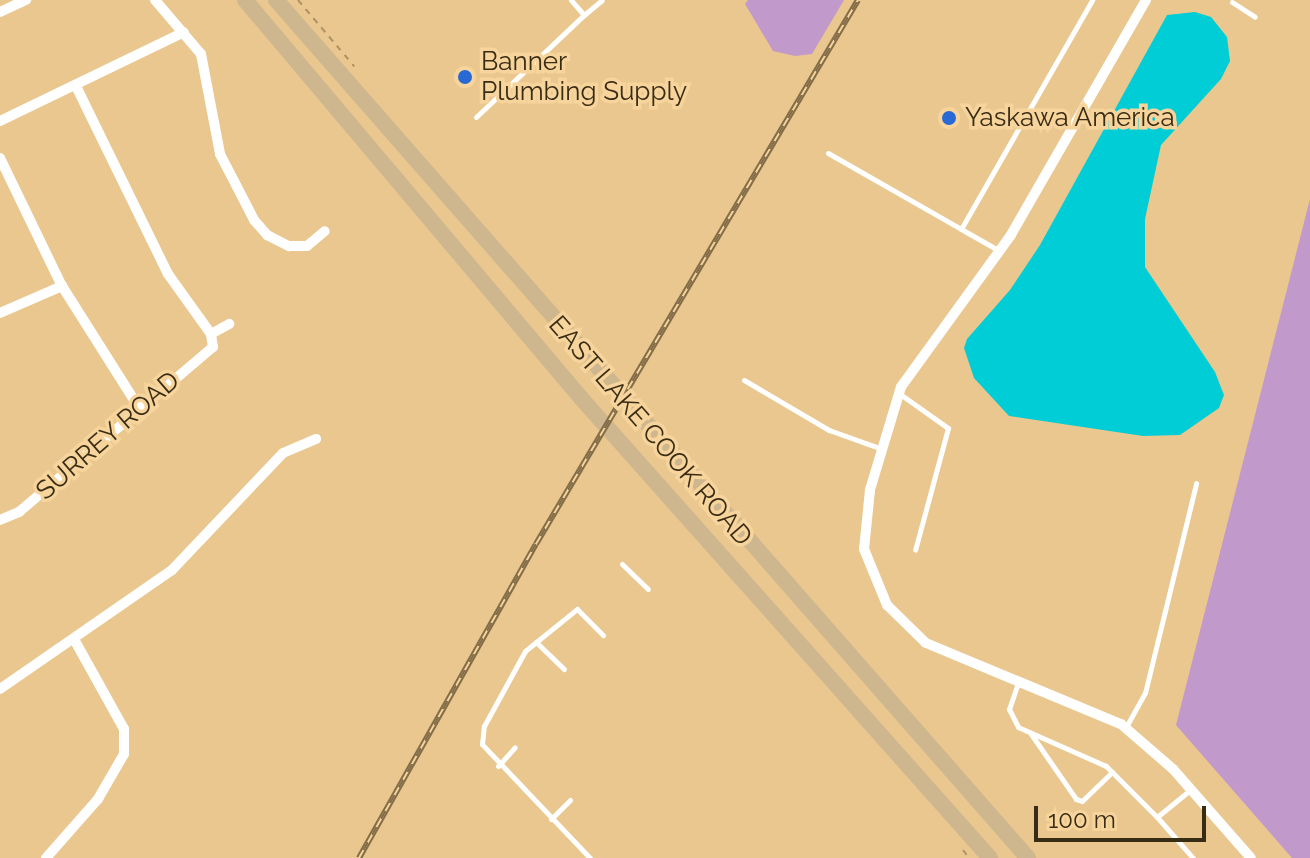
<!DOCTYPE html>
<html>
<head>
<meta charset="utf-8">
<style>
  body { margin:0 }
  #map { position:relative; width:1310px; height:858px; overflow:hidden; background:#e9c78e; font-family:Raleway,sans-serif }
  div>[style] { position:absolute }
  .green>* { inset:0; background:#c299cb }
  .water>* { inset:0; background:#00cdd6 }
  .path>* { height:2px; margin-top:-1px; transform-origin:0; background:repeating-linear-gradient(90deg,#ad9265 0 6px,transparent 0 12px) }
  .service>* { height:5px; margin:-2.5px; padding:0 2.5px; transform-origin:2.5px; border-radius:2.5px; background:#fff }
  .minor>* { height:10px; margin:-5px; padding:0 5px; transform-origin:5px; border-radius:5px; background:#fff }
  .primary>* { height:16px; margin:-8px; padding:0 8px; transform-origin:8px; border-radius:8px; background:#ceb78e }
  .rail>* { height:6px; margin-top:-3px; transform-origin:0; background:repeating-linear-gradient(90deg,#f6d49b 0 9px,#836d48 0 18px); box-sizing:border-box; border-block:2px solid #836d48 }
  .dots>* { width:22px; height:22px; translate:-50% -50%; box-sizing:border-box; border:4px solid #f6d49b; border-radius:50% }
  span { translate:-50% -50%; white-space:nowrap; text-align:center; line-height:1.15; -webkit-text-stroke:7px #f6d49b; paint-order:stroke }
  .poi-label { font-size:26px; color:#392c15 }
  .left { translate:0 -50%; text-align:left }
  .street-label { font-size:26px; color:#392c15 }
  .scale { position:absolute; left:1034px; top:806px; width:172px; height:36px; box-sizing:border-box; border:4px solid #392c15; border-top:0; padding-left:10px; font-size:24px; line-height:28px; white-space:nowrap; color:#392c15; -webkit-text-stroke:6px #f6d49b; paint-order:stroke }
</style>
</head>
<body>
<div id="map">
  <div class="green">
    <div style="clip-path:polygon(748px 0,844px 0,812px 54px,795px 56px,773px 51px,745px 4px)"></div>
    <div style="clip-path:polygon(1310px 199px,1310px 858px,1292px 858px,1176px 725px)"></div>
  </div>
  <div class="water">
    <div style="clip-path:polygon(1195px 12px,1211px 17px,1227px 37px,1230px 61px,1221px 79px,1161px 145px,1145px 219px,1145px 267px,1215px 372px,1224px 395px,1219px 408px,1180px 435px,1143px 436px,1009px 416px,974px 378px,964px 348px,967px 339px,1010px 290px,1040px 245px,1167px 15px)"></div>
  </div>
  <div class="path">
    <div style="left:298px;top:0;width:87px;rotate:49.7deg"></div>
    <div style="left:963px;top:850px;width:10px;rotate:53deg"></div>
  </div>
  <div class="service">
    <div style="left:1232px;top:2px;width:27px;rotate:33deg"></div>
    <div style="left:584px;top:15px;width:23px;rotate:-40deg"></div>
    <div style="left:476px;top:117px;width:149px;rotate:-43.4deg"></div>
    <div style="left:584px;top:15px;width:20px;rotate:-131deg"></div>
    <div style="left:828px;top:153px;width:153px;rotate:29.7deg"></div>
    <div style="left:998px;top:250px;width:43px;rotate:-150.4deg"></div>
    <div style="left:961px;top:229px;width:264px;rotate:-60.2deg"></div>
    <div style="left:744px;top:380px;width:99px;rotate:30.5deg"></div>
    <div style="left:829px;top:430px;width:56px;rotate:19.7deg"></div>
    <div style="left:900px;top:394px;width:59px;rotate:35.3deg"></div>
    <div style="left:948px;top:428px;width:126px;rotate:105.1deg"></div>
    <div style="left:622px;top:564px;width:36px;rotate:44deg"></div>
    <div style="left:536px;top:642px;width:39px;rotate:44deg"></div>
    <div style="left:1019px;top:680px;width:31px;rotate:109deg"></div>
    <div style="left:1009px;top:709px;width:20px;rotate:63deg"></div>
    <div style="left:1018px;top:727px;width:96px;rotate:23.9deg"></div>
    <div style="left:1106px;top:766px;width:72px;rotate:45deg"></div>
    <div style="left:1157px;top:817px;width:43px;rotate:-39.3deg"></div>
    <div style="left:1126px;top:727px;width:39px;rotate:-61deg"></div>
    <div style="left:1145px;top:693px;width:216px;rotate:-76.3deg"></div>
    <div style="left:1031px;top:734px;width:79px;rotate:55.3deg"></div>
    <div style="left:1076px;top:799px;width:6px;rotate:18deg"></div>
    <div style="left:1082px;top:801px;width:42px;rotate:-44deg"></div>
    <div style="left:498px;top:766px;width:25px;rotate:-48deg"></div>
    <div style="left:1157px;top:817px;width:55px;rotate:48.7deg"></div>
    <div style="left:551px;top:819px;width:27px;rotate:-45deg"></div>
    <div style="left:590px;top:858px;width:157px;rotate:-133.5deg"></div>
    <div style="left:482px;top:744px;width:18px;rotate:-84deg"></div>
    <div style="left:484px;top:726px;width:85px;rotate:-61.3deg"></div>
    <div style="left:525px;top:651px;width:67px;rotate:-38.9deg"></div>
    <div style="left:577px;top:609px;width:37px;rotate:45deg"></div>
  </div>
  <div class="minor">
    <div style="left:155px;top:0;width:71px;rotate:49.6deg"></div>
    <div style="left:201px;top:54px;width:102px;rotate:79.2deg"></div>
    <div style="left:220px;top:154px;width:74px;rotate:62.7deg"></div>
    <div style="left:254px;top:220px;width:20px;rotate:49deg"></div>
    <div style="left:267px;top:235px;width:25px;rotate:27deg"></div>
    <div style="left:289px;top:246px;width:18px"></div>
    <div style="left:307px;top:246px;width:23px;rotate:-40deg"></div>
    <div style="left:1146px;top:0;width:271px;rotate:119.9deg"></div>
    <div style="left:1011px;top:235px;width:188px;rotate:125.9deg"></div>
    <div style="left:901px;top:387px;width:108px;rotate:106.8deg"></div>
    <div style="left:870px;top:490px;width:59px;rotate:95.8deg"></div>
    <div style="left:864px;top:549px;width:61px;rotate:67.7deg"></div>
    <div style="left:887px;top:605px;width:54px;rotate:44.3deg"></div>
    <div style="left:926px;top:643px;width:211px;rotate:22.6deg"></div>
    <div style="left:1121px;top:724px;width:69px;rotate:40.9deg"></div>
    <div style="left:1173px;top:769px;width:118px;rotate:48.8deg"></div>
    <div style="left:0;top:12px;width:29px;rotate:-25deg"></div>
    <div style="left:0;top:121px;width:204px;rotate:-25.8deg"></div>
    <div style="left:0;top:158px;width:142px;rotate:64.2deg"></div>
    <div style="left:62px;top:286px;width:144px;rotate:57.7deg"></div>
    <div style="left:0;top:313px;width:68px;rotate:-23.5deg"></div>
    <div style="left:211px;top:334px;width:21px;rotate:-29deg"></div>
    <div style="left:0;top:520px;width:21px;rotate:-23deg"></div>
    <div style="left:19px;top:512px;width:255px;rotate:-40.4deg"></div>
    <div style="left:213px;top:347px;width:13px;rotate:-99deg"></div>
    <div style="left:211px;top:334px;width:74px;rotate:-125.6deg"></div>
    <div style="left:168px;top:274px;width:209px;rotate:-116.1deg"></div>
    <div style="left:0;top:689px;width:209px;rotate:-34.7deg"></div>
    <div style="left:172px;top:570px;width:161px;rotate:-46.5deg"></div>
    <div style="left:283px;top:453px;width:36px;rotate:-23deg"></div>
    <div style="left:46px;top:858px;width:79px;rotate:-48.6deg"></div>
    <div style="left:98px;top:799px;width:52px;rotate:-60deg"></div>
    <div style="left:124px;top:754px;width:25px;rotate:-90deg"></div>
    <div style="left:124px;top:729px;width:101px;rotate:-119.1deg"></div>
  </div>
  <div class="primary">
    <div style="left:245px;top:0;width:521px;rotate:49.83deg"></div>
    <div style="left:581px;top:398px;width:616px;rotate:48.36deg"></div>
    <div style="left:276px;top:0;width:1141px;rotate:48.77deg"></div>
  </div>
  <div class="rail">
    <div style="left:359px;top:858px;width:360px;rotate:-60.6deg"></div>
    <div style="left:536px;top:544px;width:632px;rotate:-59.38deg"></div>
  </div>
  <div class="dots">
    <div style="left:465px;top:77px;background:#2969d6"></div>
    <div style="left:949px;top:118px;background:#2969d6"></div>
  </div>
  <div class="poi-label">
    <span class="left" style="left:481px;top:77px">Banner<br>Plumbing Supply</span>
    <span class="left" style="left:965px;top:118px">Yaskawa America</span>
  </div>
  <div class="street-label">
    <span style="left:650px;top:431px;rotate:49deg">EAST LAKE COOK ROAD</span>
    <span style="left:108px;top:436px;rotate:-41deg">SURREY ROAD</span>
  </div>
  <div class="scale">100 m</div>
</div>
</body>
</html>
